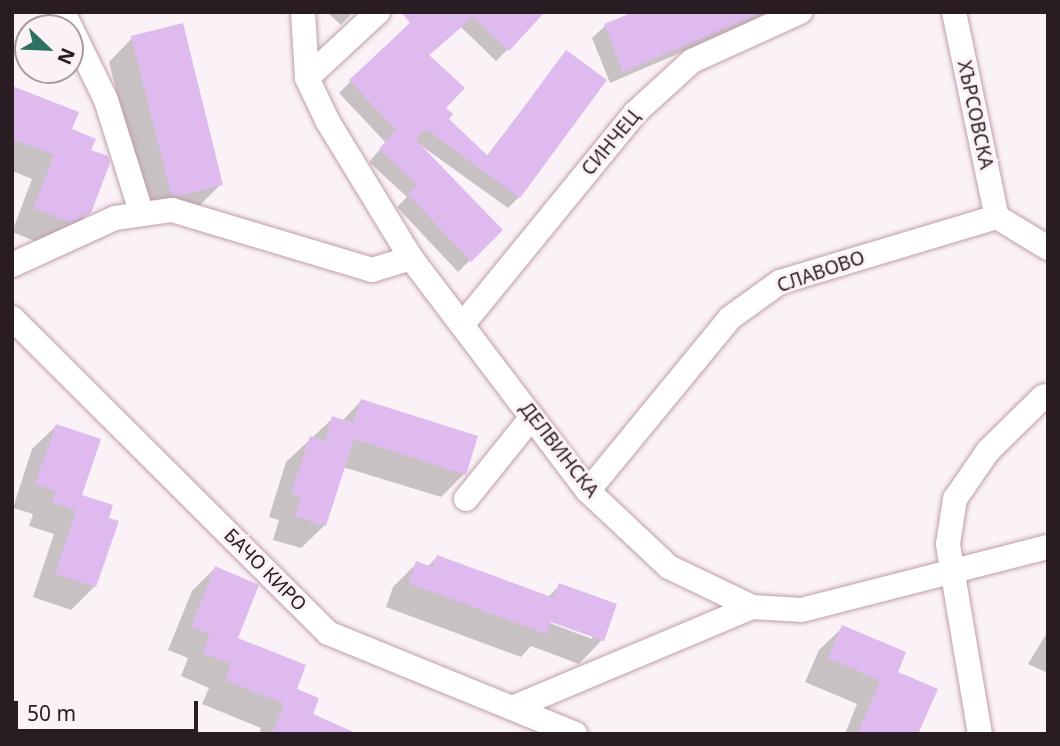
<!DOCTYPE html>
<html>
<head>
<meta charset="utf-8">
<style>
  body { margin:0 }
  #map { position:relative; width:1060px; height:746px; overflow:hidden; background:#faf2f6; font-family:"Noto Sans",sans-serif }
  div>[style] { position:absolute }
  .shadow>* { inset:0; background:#0003 }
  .building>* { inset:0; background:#debaef }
  .roads { filter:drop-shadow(0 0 2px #c09dad) drop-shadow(0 0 2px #c09dad) }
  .minor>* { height:24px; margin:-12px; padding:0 12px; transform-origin:12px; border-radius:12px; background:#fff }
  span { translate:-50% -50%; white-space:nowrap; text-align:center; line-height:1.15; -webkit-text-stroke:6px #faf2f6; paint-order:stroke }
  .street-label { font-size:19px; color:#2a1c23 }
  .frame { position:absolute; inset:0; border:14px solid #2a1c23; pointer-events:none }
  .north { position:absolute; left:14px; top:14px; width:70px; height:70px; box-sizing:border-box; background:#faf2f6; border:2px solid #a79ca2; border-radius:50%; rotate:113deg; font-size:19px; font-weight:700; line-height:28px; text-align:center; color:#2a1c23 }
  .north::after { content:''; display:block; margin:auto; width:24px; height:32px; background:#2d7162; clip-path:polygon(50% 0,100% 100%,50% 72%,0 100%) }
  .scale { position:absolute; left:14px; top:701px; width:184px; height:32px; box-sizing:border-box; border:4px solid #2a1c23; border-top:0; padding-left:9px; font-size:21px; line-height:24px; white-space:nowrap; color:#2a1c23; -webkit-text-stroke:5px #faf2f6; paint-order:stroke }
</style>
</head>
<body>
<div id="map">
  <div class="shadow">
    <div style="clip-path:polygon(327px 12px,353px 12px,341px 25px)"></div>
    <div style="clip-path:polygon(421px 12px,527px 12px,508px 49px,496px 61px,461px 27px,428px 56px,446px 119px,486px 157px,566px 52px,519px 197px,508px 208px,419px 144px,501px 230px,458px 272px,397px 207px,407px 197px,369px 162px,386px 143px,339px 93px)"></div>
    <div style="clip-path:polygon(639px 12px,775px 12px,610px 83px,592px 38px,605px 26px)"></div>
    <div style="clip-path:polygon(132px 38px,221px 184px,197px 208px,148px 218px,109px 62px)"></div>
    <div style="clip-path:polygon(12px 89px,70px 130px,89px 151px,89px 212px,65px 236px,45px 245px,12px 232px,32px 179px,12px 171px)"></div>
    <div style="clip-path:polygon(361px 401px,464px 474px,441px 497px,343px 467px,325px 525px,301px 548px,273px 540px,279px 520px,269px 517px,286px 462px,333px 418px,342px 421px)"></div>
    <div style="clip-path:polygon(56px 426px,80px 496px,95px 586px,71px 610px,33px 597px,54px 534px,29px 526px,33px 514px,13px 508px,32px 449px)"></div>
    <div style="clip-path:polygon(evenodd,437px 557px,548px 597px,560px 585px,602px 640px,579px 664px,531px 646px,521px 657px,386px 607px,393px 587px,417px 563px,427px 567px,437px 557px,543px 617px,592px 635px,592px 639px,542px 620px,543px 617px)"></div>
    <div style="clip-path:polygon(215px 568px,236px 639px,310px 715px,318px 734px,259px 734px,261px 728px,202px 704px,209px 688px,181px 676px,188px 658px,168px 650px,192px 591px)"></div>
    <div style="clip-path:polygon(843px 627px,895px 673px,916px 734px,845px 734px,857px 704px,805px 682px,819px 650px)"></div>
    <div style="clip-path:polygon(1048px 631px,1048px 673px,1028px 664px)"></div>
  </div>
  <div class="building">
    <div style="clip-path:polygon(401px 12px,545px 12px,509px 51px,473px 17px,429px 55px,465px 88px,446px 108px,453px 114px,449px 119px,488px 156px,566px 50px,607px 80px,520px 198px,426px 129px,416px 140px,503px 230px,471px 262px,408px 194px,417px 185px,379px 149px,396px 130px,349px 80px,410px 23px)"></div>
    <div style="clip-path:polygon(634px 12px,763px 12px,623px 72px,604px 24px)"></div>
    <div style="clip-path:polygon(183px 23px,223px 185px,178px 196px,171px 195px,131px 36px)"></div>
    <div style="clip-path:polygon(12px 86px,79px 112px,72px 129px,96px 139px,91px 150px,108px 156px,110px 163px,91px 213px,70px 222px,33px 208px,54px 155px,12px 139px)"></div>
    <div style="clip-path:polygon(361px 399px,478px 436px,466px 475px,354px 439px,326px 526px,295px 516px,301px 497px,291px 493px,310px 436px,325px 441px,332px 416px,353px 423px)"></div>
    <div style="clip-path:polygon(56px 424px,101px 439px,82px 495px,113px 505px,109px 518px,119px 521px,96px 587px,55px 574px,76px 511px,52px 502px,56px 491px,35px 484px)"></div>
    <div style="clip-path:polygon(437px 555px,554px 598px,559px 583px,617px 604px,604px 641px,551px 622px,546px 634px,408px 583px,416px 561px,432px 567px)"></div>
    <div style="clip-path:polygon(215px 566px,259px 585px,238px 638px,306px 665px,297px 689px,319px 698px,313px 714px,358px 734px,272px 734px,284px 704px,225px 680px,231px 664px,203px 653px,210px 634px,191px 627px)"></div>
    <div style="clip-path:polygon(842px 625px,906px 652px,898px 672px,938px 689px,918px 734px,857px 734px,880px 681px,828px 658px)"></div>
  </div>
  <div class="roads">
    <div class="minor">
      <div style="left:63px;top:12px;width:98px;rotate:64deg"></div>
      <div style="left:106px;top:100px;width:117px;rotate:72.6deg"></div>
      <div style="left:303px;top:12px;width:66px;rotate:86.5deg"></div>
      <div style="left:307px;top:78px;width:49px;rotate:64.5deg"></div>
      <div style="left:328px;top:122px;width:159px;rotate:58.6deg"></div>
      <div style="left:411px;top:258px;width:293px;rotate:52.8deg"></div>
      <div style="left:588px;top:491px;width:111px;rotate:43.2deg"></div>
      <div style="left:669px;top:567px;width:92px;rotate:25.7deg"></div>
      <div style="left:752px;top:607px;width:50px;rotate:3.4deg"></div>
      <div style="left:802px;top:610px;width:254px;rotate:-14.4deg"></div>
      <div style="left:954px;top:12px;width:209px;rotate:78.2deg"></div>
      <div style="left:307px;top:78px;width:97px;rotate:-42.9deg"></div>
      <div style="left:12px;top:265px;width:113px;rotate:-24.5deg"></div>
      <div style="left:115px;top:218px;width:58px;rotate:-8deg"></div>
      <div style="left:172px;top:210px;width:209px;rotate:16.7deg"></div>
      <div style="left:372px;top:270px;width:41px;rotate:-17.1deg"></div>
      <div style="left:12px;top:318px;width:446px;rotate:44.9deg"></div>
      <div style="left:328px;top:633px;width:267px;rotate:22.2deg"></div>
      <div style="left:463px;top:324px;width:272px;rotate:-50.8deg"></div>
      <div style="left:635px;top:113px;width:77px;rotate:-42.4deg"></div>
      <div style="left:692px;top:61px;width:119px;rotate:-24.4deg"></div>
      <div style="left:588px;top:491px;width:224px;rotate:-50.6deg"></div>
      <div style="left:730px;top:318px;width:62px;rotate:-35.8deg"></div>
      <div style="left:780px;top:282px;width:227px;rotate:-16.7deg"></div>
      <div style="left:997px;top:217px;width:60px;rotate:31.3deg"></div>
      <div style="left:466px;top:499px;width:105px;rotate:-51.2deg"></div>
      <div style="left:512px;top:708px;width:260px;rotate:-22.8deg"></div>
      <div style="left:980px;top:734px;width:193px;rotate:-99.6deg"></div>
      <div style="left:948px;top:544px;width:46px;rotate:-81.2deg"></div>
      <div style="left:955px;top:499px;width:58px;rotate:-55.5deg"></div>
      <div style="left:988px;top:451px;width:78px;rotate:-44.5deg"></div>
    </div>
  </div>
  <div class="street-label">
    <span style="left:975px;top:115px;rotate:78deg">ХЪРСОВСКА</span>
    <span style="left:611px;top:143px;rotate:-50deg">СИНЧЕЦ</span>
    <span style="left:821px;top:272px;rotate:-19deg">СЛАВОВО</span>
    <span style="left:559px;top:450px;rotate:52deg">ДЕЛВИНСКА</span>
    <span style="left:265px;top:570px;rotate:45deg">БАЧО КИРО</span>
  </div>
  <div class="frame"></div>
  <div class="north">N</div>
  <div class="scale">50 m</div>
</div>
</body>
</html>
